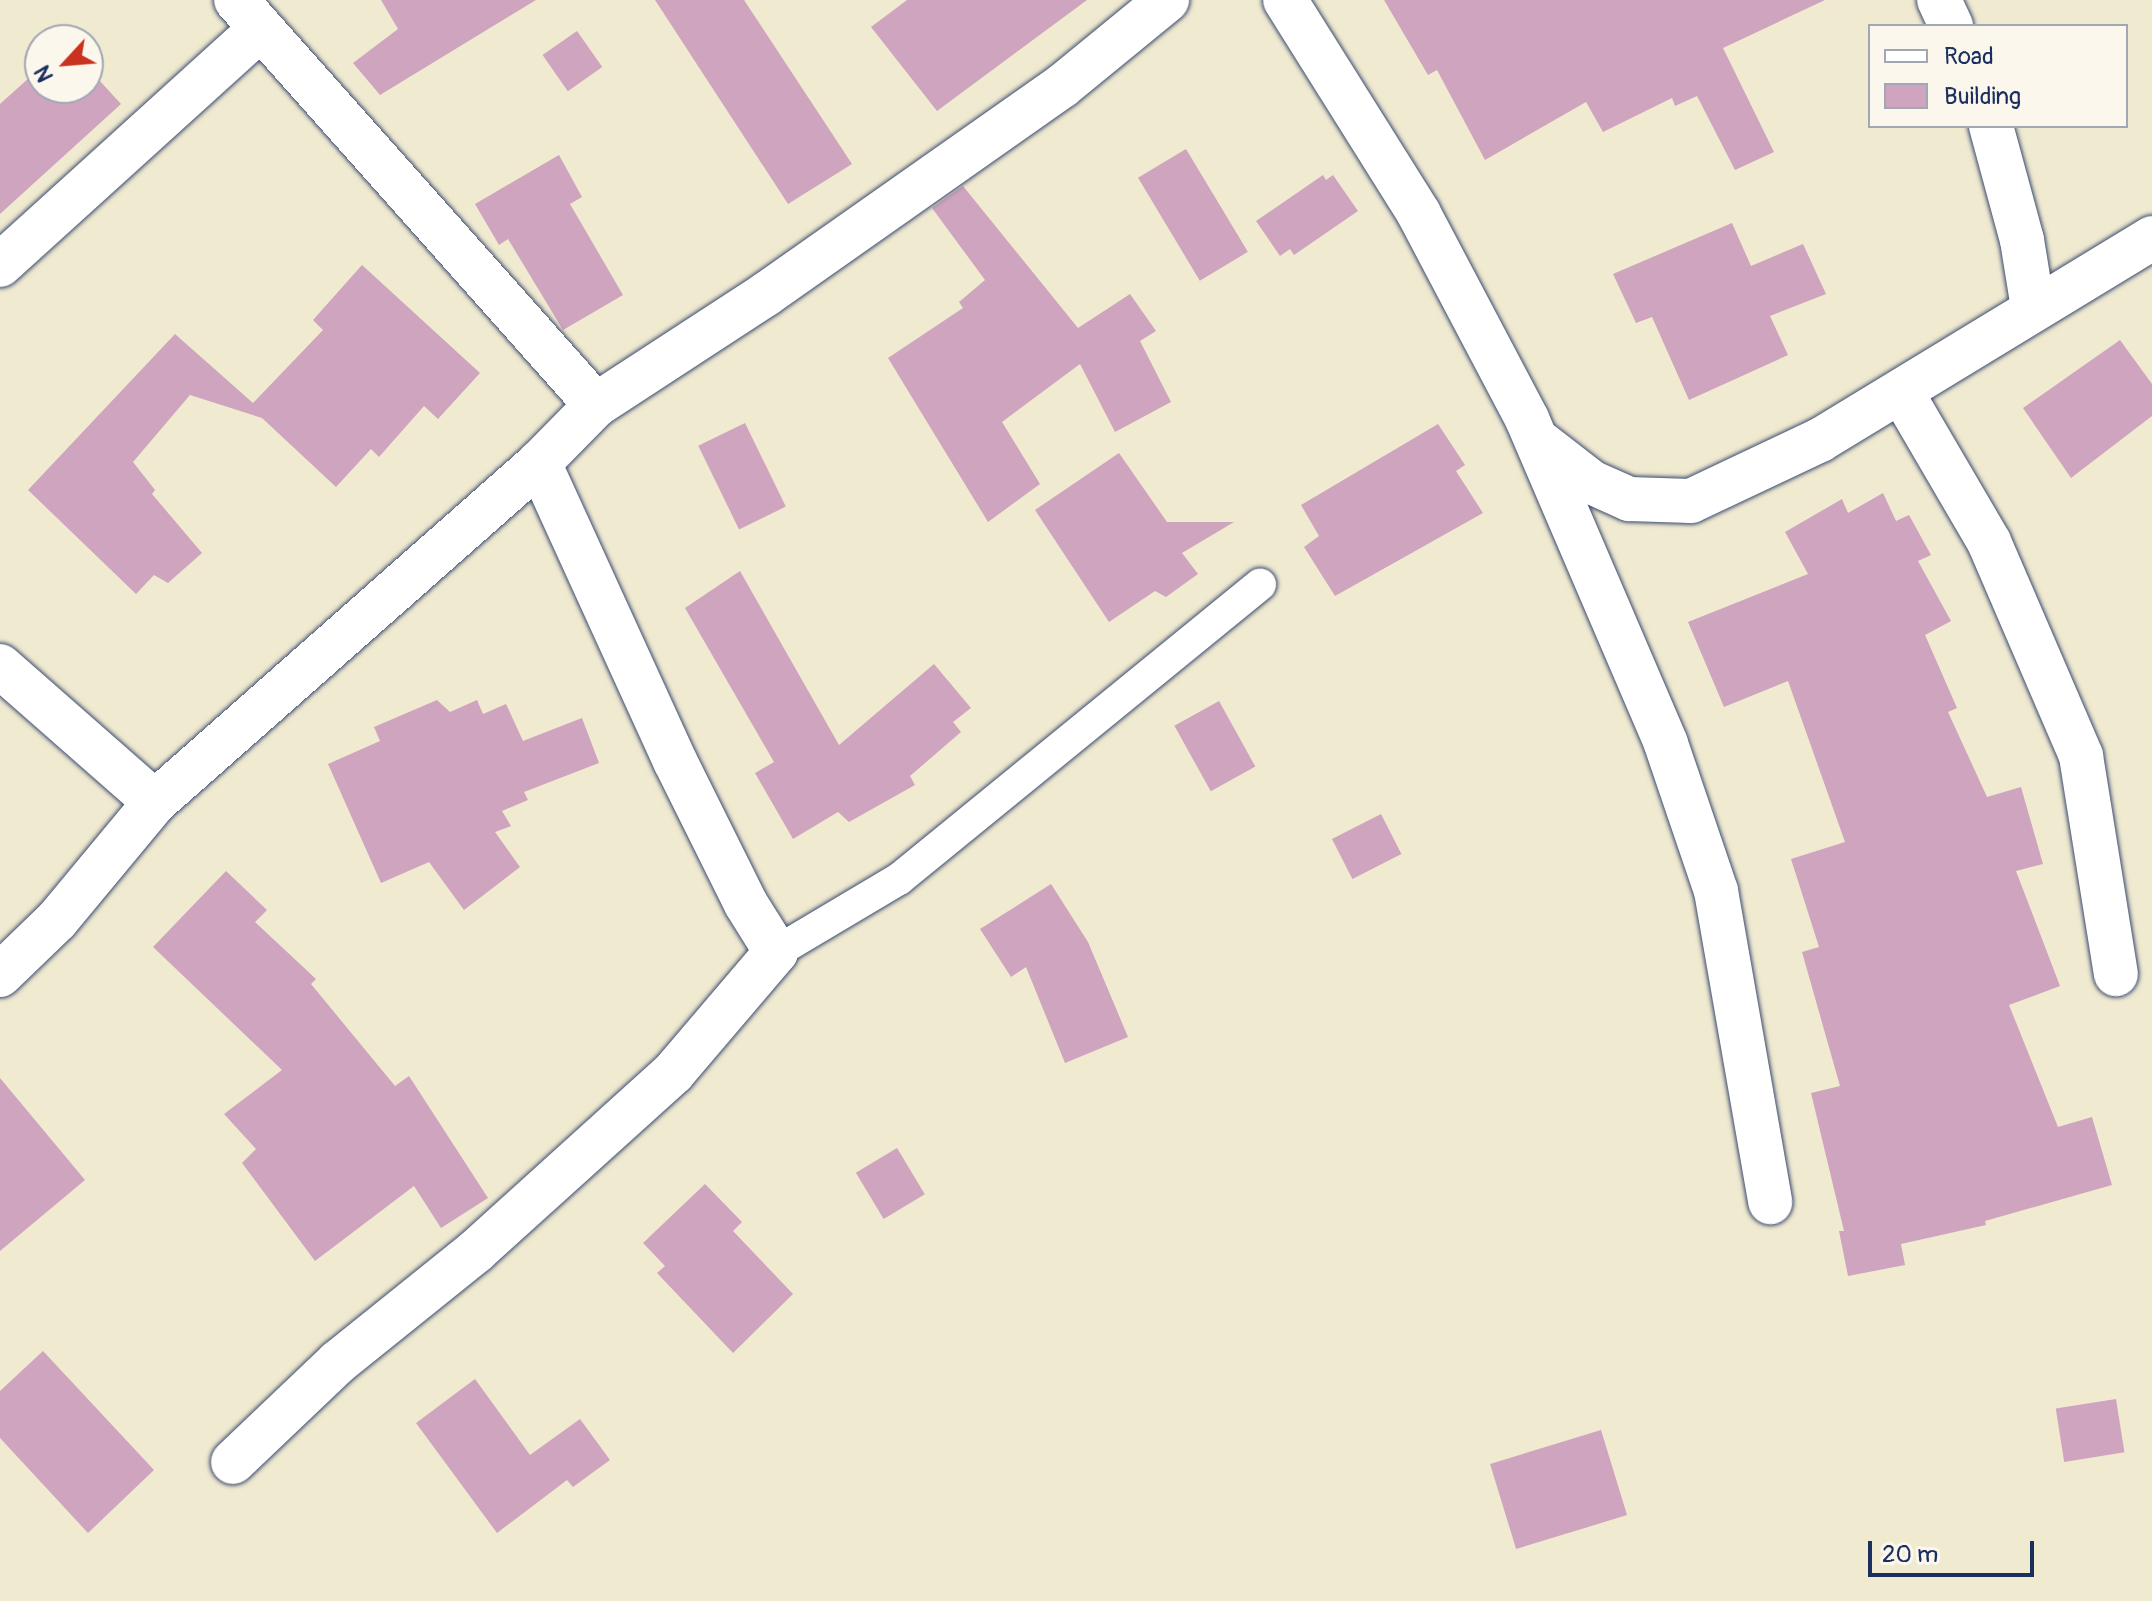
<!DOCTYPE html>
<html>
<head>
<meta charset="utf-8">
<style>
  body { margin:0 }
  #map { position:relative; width:2152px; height:1601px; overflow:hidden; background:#f0ead1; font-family:Pangolin,sans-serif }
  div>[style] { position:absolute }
  .building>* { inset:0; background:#cfa4be; transform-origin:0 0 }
  .roads { filter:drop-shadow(0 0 2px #3b4b6f) drop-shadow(0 0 2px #3b4b6f) }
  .service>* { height:32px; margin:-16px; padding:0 16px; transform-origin:16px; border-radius:16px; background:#fff }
  .minor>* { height:44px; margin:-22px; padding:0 22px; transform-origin:22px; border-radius:22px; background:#fff }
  span { translate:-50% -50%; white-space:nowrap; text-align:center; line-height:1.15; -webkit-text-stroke:8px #fbf7ec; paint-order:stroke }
  .legend { position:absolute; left:1868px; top:24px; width:260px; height:104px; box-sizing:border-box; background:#fbf7ec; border:2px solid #a1a7b3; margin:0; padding:10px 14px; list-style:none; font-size:24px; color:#1b2f5e }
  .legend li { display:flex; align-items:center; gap:16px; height:40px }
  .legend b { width:40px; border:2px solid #a1a7b3 }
  .north { position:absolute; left:24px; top:24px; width:80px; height:80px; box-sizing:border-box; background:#fbf7ec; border:2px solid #a1a7b3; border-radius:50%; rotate:244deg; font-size:22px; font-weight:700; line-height:32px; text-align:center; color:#1b2f5e }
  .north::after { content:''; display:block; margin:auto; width:28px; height:36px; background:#c8321e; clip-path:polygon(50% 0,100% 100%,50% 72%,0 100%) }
  .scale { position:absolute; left:1868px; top:1541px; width:166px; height:36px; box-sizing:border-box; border:4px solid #1b2f5e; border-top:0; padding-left:10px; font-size:24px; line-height:28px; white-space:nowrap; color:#1b2f5e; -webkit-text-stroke:6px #fbf7ec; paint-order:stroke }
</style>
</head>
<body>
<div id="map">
  <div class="building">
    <div style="clip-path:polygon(381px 0,536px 0,380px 95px,353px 63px,398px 29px)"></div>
    <div style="clip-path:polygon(655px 0,744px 0,852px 164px,788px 204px)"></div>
    <div style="clip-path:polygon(907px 0,1087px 0,937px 111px,871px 27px)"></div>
    <div style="clip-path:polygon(1384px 0,1825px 0,1723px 48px,1774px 152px,1735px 170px,1697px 96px,1675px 106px,1672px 98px,1603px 132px,1586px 102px,1485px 160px,1437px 70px,1428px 75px)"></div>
    <div style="left:577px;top:31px;width:44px;height:42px;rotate:55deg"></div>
    <div style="clip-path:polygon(40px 68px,40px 88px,88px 88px,88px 68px,121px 104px,0 214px,0 104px)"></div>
    <div style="left:1186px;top:149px;width:120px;height:56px;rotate:59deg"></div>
    <div style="clip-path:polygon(559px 155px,582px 197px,570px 204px,623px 295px,563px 330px,508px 239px,499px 245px,475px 204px)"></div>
    <div style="clip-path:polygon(1323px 175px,1326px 180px,1333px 175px,1358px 211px,1294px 255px,1290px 249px,1280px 256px,1256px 221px)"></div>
    <div style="clip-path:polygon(963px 186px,1078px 328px,1130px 294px,1156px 331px,1140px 341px,1171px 402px,1115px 432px,1080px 364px,1002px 422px,1040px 484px,988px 522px,888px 358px,963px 308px,959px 302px,985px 280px,932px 208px)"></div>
    <div style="clip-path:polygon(1732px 223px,1751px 266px,1803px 244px,1826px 294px,1770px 316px,1788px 355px,1689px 400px,1652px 317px,1636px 323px,1613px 274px)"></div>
    <div style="clip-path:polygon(362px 265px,480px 373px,438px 419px,424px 406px,379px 457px,371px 449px,336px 487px,262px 418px,190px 395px,133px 462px,155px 490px,152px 494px,202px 553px,168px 583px,154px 575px,136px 594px,28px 490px,175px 334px,253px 403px,323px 330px,313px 320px)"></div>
    <div style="clip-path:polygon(2120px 340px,2152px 384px,2152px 416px,2071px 478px,2023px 408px)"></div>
    <div style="left:745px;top:423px;width:93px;height:52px;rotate:64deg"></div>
    <div style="clip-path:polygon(1438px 424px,1465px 465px,1456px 471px,1483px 513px,1335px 596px,1304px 547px,1319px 536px,1301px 505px)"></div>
    <div style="clip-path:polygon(1119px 453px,1167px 522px,1234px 522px,1182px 553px,1198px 574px,1166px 597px,1155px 591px,1109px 622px,1035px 510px)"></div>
    <div style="clip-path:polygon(1883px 493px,1896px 521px,1909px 515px,1931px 555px,1918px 561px,1951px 621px,1925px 635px,1957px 708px,1948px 712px,1987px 797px,2021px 787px,2043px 864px,2016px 871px,2060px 986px,2009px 1005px,2058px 1127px,2092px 1117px,2112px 1185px,1985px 1221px,1986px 1225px,1901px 1244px,1905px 1265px,1848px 1276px,1839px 1231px,1844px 1231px,1811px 1093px,1840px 1086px,1802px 952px,1819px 947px,1791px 859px,1845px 842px,1788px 681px,1724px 707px,1688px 622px,1808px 574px,1785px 532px,1842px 499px,1848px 513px)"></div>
    <div style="clip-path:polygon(740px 571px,839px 745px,934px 664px,971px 708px,953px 722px,961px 732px,910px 776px,915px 785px,849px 822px,838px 812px,793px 839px,755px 773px,774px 762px,685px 608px)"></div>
    <div style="clip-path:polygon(437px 700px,450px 712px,477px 700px,483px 714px,506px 704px,523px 741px,582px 718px,599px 763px,524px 792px,528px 800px,502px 811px,511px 826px,495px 832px,520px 867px,464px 910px,429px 862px,381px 883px,328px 764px,380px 741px,374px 727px)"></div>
    <div style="left:1219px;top:701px;width:75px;height:51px;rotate:61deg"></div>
    <div style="left:1381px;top:814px;width:45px;height:55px;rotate:63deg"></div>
    <div style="clip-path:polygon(226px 871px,267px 910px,255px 922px,316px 979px,311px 984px,395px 1086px,409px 1076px,488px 1198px,441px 1228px,414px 1186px,315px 1261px,242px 1163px,256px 1149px,224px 1114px,282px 1070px,153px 947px)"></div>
    <div style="clip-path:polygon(1051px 884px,1088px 942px,1128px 1037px,1065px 1063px,1026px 967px,1011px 977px,980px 929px)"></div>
    <div style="clip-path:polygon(0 1078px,85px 1180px,0 1251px)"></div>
    <div style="left:897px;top:1148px;width:54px;height:48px;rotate:59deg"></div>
    <div style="clip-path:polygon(705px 1184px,742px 1222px,733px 1231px,793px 1294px,733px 1353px,657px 1273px,665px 1266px,643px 1243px)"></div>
    <div style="clip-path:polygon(43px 1351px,154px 1470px,88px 1533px,0 1438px,0 1391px)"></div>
    <div style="clip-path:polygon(475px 1379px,530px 1455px,580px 1419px,610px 1460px,573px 1487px,567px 1480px,497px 1533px,416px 1423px)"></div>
    <div style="left:2116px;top:1399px;width:54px;height:61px;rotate:81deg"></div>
    <div style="left:1601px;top:1430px;width:89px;height:116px;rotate:73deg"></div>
  </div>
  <div class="roads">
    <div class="service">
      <div style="left:776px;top:952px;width:143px;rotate:-30.7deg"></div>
      <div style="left:899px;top:879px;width:466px;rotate:-39.2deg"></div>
    </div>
    <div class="minor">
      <div style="left:236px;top:0;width:542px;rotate:48.37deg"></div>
      <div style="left:1285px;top:0;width:252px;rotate:57.9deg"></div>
      <div style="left:1419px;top:214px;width:232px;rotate:62.2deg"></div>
      <div style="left:1527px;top:419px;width:353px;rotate:66.8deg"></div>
      <div style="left:1666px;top:744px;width:155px;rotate:71.2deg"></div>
      <div style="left:1716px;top:891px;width:316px;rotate:80.1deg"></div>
      <div style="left:1939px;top:0;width:29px;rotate:65deg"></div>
      <div style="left:1991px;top:126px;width:118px;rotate:74.8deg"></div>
      <div style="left:2022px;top:240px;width:69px;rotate:80.8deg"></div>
      <div style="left:0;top:265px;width:348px;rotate:-42.2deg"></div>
      <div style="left:1902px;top:393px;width:173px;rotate:59.7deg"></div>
      <div style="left:1989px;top:542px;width:233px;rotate:66.7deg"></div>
      <div style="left:2081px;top:756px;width:221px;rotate:80.9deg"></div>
      <div style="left:1542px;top:444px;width:62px;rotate:37.8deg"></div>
      <div style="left:1591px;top:482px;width:42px;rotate:24.1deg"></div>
      <div style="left:1629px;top:499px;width:62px;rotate:1.8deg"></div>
      <div style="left:1691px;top:501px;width:143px;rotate:-25.3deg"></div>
      <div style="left:1820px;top:440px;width:389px;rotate:-31.3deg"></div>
      <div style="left:0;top:666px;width:206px;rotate:41.3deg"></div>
      <div style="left:0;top:975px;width:79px;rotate:-44deg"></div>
      <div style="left:57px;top:920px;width:153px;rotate:-50.3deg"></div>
      <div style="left:155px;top:802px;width:512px;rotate:-41.44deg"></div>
      <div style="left:539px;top:463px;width:81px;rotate:-45.5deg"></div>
      <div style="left:596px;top:405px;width:203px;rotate:-33.1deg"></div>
      <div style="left:766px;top:294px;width:362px;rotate:-35.1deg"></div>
      <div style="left:1062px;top:86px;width:136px;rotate:-39.3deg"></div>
      <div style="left:233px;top:1462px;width:145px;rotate:-43.6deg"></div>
      <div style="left:338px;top:1362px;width:177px;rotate:-38.8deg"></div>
      <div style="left:476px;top:1251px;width:266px;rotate:-42.1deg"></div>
      <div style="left:673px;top:1073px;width:159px;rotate:-49.6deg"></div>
      <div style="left:776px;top:952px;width:57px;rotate:-122deg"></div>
      <div style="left:746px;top:904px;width:160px;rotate:-116.4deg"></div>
      <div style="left:675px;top:761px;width:328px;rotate:-114.5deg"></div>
    </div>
  </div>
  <ul class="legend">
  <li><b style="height:10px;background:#fff"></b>Road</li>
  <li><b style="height:22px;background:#cfa4be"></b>Building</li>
  </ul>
  <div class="north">N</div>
  <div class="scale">20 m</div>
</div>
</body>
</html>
